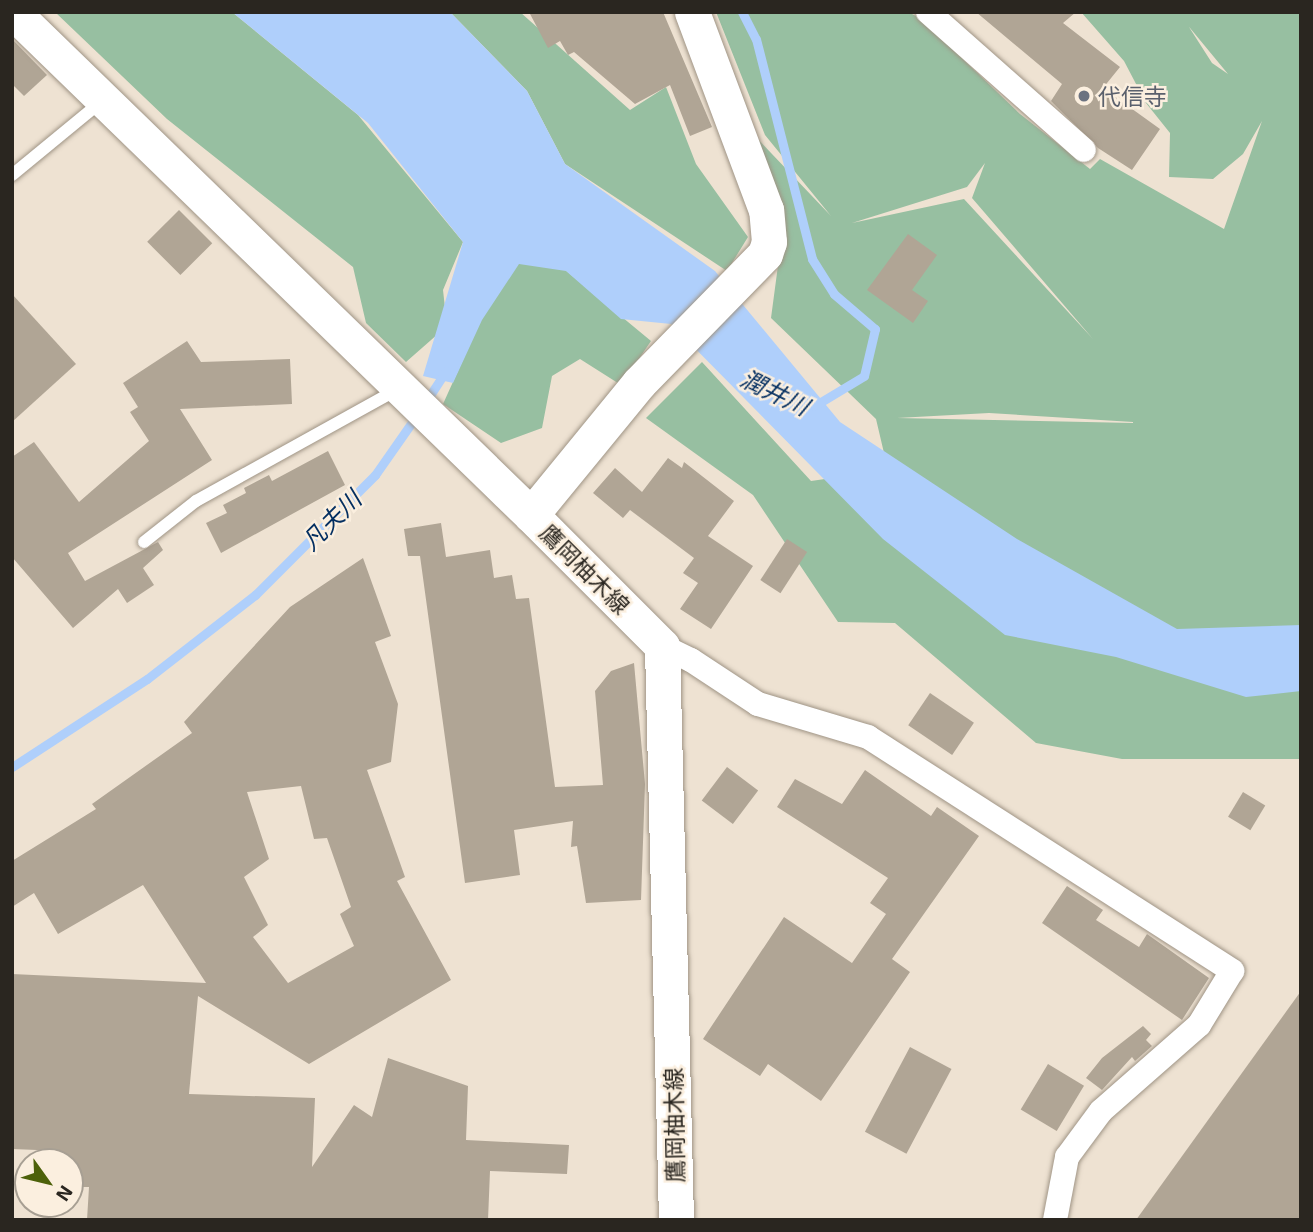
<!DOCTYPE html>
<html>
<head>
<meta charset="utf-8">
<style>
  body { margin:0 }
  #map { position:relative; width:1313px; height:1232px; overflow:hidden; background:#eee2d2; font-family:"Exo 2","Noto Sans JP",sans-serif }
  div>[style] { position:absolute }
  .green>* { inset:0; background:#97bfa1 }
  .water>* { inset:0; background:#afcffb }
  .stream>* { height:9px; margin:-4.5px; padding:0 4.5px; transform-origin:4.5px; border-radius:4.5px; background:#afcffb }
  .building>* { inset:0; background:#b0a595; transform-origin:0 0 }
  .roads { filter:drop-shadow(0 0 2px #9f9485) drop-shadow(0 0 2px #9f9485) }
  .lane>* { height:12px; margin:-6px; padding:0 6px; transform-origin:6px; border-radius:6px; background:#fff }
  .street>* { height:24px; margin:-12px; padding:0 12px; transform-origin:12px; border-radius:12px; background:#fff }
  .secondary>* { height:35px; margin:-17.5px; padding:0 17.5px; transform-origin:17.5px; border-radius:17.5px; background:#fff }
  .dots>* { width:19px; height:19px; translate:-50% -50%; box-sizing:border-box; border:4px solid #fbefdf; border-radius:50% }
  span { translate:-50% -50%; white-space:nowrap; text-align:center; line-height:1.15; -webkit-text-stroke:5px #fbefdf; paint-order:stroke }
  .worship-label { font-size:23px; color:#5b616d }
  .left { translate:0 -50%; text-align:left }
  .street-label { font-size:23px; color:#2a2620 }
  .water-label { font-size:24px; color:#042f61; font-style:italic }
  .frame { position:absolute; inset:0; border:14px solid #2a2620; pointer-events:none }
  .north { position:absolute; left:14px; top:1148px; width:70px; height:70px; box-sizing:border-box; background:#fbefdf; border:2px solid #a79f93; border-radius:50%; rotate:124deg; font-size:19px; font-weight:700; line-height:28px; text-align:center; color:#2a2620 }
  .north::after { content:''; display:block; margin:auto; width:24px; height:32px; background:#4d610a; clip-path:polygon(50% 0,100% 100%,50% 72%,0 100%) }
</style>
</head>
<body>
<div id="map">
  <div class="green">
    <div style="clip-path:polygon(55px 12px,232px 12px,358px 115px,463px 242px,443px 290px,447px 326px,406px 362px,366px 323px,353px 267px,167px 119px)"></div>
    <div style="clip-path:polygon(450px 12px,520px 12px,630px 110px,666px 87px,696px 164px,748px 237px,727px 271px,565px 164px,527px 91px)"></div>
    <div style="clip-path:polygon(evenodd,716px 12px,908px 12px,920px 18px,1020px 114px,1090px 169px,1100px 159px,1224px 229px,1262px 121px,1243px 154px,1213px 179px,1169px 177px,1170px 133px,1146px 103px,1124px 61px,1081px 12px,1301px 12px,1301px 759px,1122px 759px,1036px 743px,895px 623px,838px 622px,753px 495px,646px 418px,702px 362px,811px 481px,888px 470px,876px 419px,771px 318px,781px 243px,754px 135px,831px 216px,765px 135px,716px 12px,1189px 27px,1190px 28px,1228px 74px,1212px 63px,1189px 27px,716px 12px,985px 163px,972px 198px,1093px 339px,964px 199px,852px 223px,967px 187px,985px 163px,716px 12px,989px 413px,1133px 422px,1133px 423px,897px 418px,989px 413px)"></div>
    <div style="clip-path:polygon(519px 263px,558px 264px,651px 341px,621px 385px,580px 359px,552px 376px,542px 428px,501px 443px,443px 404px,490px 300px)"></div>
  </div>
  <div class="water">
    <div style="clip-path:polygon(232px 12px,450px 12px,527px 91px,565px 164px,715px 271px,840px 422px,1017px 539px,1177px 629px,1301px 625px,1301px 691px,1246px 697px,1116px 657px,1005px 635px,883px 539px,671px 324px,621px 319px,566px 271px,519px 264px,482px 320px,453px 383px,423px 376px,463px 242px,368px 123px)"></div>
  </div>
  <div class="stream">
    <div style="left:742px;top:12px;width:30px;rotate:63deg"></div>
    <div style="left:756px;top:39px;width:227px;rotate:75.7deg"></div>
    <div style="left:812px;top:259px;width:41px;rotate:57.8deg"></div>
    <div style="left:834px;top:294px;width:54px;rotate:40.5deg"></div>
    <div style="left:875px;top:329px;width:48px;rotate:103.2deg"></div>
    <div style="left:864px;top:376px;width:58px;rotate:149deg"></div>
    <div style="left:425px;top:403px;width:38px;rotate:-57deg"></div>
    <div style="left:12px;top:767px;width:161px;rotate:-33.1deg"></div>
    <div style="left:147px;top:679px;width:137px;rotate:-37.9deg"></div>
    <div style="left:255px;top:595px;width:170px;rotate:-45deg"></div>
    <div style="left:375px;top:475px;width:73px;rotate:-55deg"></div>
  </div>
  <div class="building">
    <div style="clip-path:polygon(529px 12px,663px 12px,712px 127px,690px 136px,670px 85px,635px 104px,574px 52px,568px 55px,560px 41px,548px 48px)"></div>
    <div style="clip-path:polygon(976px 12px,1076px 12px,1063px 23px,1120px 67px,1103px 88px,1160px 129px,1132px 170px,1098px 148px,1051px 101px,1062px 84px)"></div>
    <div style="clip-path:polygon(12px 39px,47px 75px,24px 96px,12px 84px)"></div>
    <div style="left:179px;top:210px;width:47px;height:45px;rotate:45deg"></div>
    <div style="clip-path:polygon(908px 234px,937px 255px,912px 290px,928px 301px,913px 323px,867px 290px)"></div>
    <div style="clip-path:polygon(12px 294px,76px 364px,12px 422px)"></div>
    <div style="clip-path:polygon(187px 341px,201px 362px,290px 359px,292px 404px,180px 409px,212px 460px,68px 553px,85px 581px,158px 542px,163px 550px,143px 568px,154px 585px,127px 603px,118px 589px,73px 628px,12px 557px,12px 457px,34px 442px,79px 502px,149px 441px,130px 412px,138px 407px,123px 383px)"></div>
    <div style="clip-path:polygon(328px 451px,345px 485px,221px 553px,206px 523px,227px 513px,223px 505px,246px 493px,244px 488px,269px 475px,272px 481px)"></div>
    <div style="clip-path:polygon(668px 458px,682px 468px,684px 462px,734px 501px,708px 536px,753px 566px,711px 629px,680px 609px,698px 583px,683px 573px,694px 558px,630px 510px,623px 518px,593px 493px,615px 468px,642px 492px)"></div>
    <div style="clip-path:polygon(441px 523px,446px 557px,490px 550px,494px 578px,512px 575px,516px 599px,529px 598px,555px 787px,603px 785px,595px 691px,611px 671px,634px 663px,645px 784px,641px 900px,586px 903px,577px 846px,571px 847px,573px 821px,514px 830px,520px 875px,465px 883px,420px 556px,408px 556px,404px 529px)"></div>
    <div style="left:787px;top:539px;width:24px;height:49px;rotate:33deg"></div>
    <div style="clip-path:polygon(evenodd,363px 558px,391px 636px,375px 642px,398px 704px,391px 762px,367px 770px,405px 877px,397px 881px,451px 980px,309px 1064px,198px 996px,189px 1094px,315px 1098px,312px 1167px,354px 1105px,372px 1117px,388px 1058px,468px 1086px,466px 1140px,569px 1145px,567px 1174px,490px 1171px,488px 1220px,87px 1220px,89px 1187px,76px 1187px,76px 1171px,70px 1171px,70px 1162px,61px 1162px,62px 1151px,12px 1149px,12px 974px,206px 983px,143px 885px,58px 934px,34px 893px,12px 907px,12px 861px,96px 809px,92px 804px,192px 733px,184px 722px,290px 607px,363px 558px,301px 786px,314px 839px,327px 838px,351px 907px,340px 914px,354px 946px,288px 983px,253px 937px,268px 925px,244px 877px,269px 859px,247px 792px,301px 786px)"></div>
    <div style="left:930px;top:693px;width:53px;height:39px;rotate:34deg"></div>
    <div style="left:727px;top:767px;width:39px;height:42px;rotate:37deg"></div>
    <div style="clip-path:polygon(865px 770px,931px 816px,937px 807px,979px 836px,892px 959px,910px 972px,821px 1101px,768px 1064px,760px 1076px,703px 1039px,784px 917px,852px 963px,886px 914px,870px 903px,888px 878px,777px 807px,795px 779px,842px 804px)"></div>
    <div style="left:1243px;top:792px;width:26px;height:29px;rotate:31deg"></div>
    <div style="clip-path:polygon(1067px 886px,1103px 910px,1096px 920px,1139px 947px,1147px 934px,1209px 978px,1182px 1020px,1042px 923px)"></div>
    <div style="clip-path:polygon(1301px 991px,1301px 1220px,1136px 1220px)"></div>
    <div style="clip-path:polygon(1143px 1026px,1151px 1034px,1146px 1040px,1152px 1046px,1135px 1061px,1132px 1057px,1102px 1090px,1086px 1078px,1102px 1058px)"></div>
    <div style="left:910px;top:1047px;width:47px;height:96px;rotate:28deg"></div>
    <div style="left:1048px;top:1064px;width:42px;height:53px;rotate:31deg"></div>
  </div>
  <div class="roads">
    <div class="lane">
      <div style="left:12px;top:175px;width:115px;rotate:-39.4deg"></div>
      <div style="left:144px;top:542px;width:66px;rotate:-38.3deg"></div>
      <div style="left:196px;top:501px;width:229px;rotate:-29deg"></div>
    </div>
    <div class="street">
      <div style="left:928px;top:12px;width:208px;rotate:41.5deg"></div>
      <div style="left:662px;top:646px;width:32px;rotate:26deg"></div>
      <div style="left:691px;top:660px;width:80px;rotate:33.3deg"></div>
      <div style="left:758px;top:704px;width:115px;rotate:16.7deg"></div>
      <div style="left:868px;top:737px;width:433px;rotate:32.7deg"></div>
      <div style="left:1232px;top:971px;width:63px;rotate:121.4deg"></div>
      <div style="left:1199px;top:1025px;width:130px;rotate:138.7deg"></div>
      <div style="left:1101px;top:1111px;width:57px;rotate:126.5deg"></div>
      <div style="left:1067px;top:1157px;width:64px;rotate:100.8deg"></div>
    </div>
    <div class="secondary">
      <div style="left:13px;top:12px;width:722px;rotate:44.16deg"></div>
      <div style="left:676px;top:1220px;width:574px;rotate:-91.4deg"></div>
      <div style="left:662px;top:646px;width:185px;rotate:-135deg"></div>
      <div style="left:531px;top:515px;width:171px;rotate:-50.7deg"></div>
      <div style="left:639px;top:383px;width:180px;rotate:-45.7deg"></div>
      <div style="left:765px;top:254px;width:13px;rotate:-72deg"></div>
      <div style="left:769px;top:242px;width:32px;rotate:-95deg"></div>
      <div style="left:766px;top:210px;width:211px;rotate:-110.5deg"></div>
    </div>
  </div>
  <div class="dots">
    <div style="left:1084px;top:96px;background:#6b7280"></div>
  </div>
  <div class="worship-label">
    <span class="left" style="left:1098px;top:96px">代信寺</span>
  </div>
  <div class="street-label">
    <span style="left:585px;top:569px;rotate:45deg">鷹岡柚木線</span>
    <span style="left:674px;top:1125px;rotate:-91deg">鷹岡柚木線</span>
  </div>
  <div class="water-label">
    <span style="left:775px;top:392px;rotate:26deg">潤井川</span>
    <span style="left:331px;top:520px;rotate:-45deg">凡夫川</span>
  </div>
  <div class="frame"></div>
  <div class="north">N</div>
</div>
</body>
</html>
